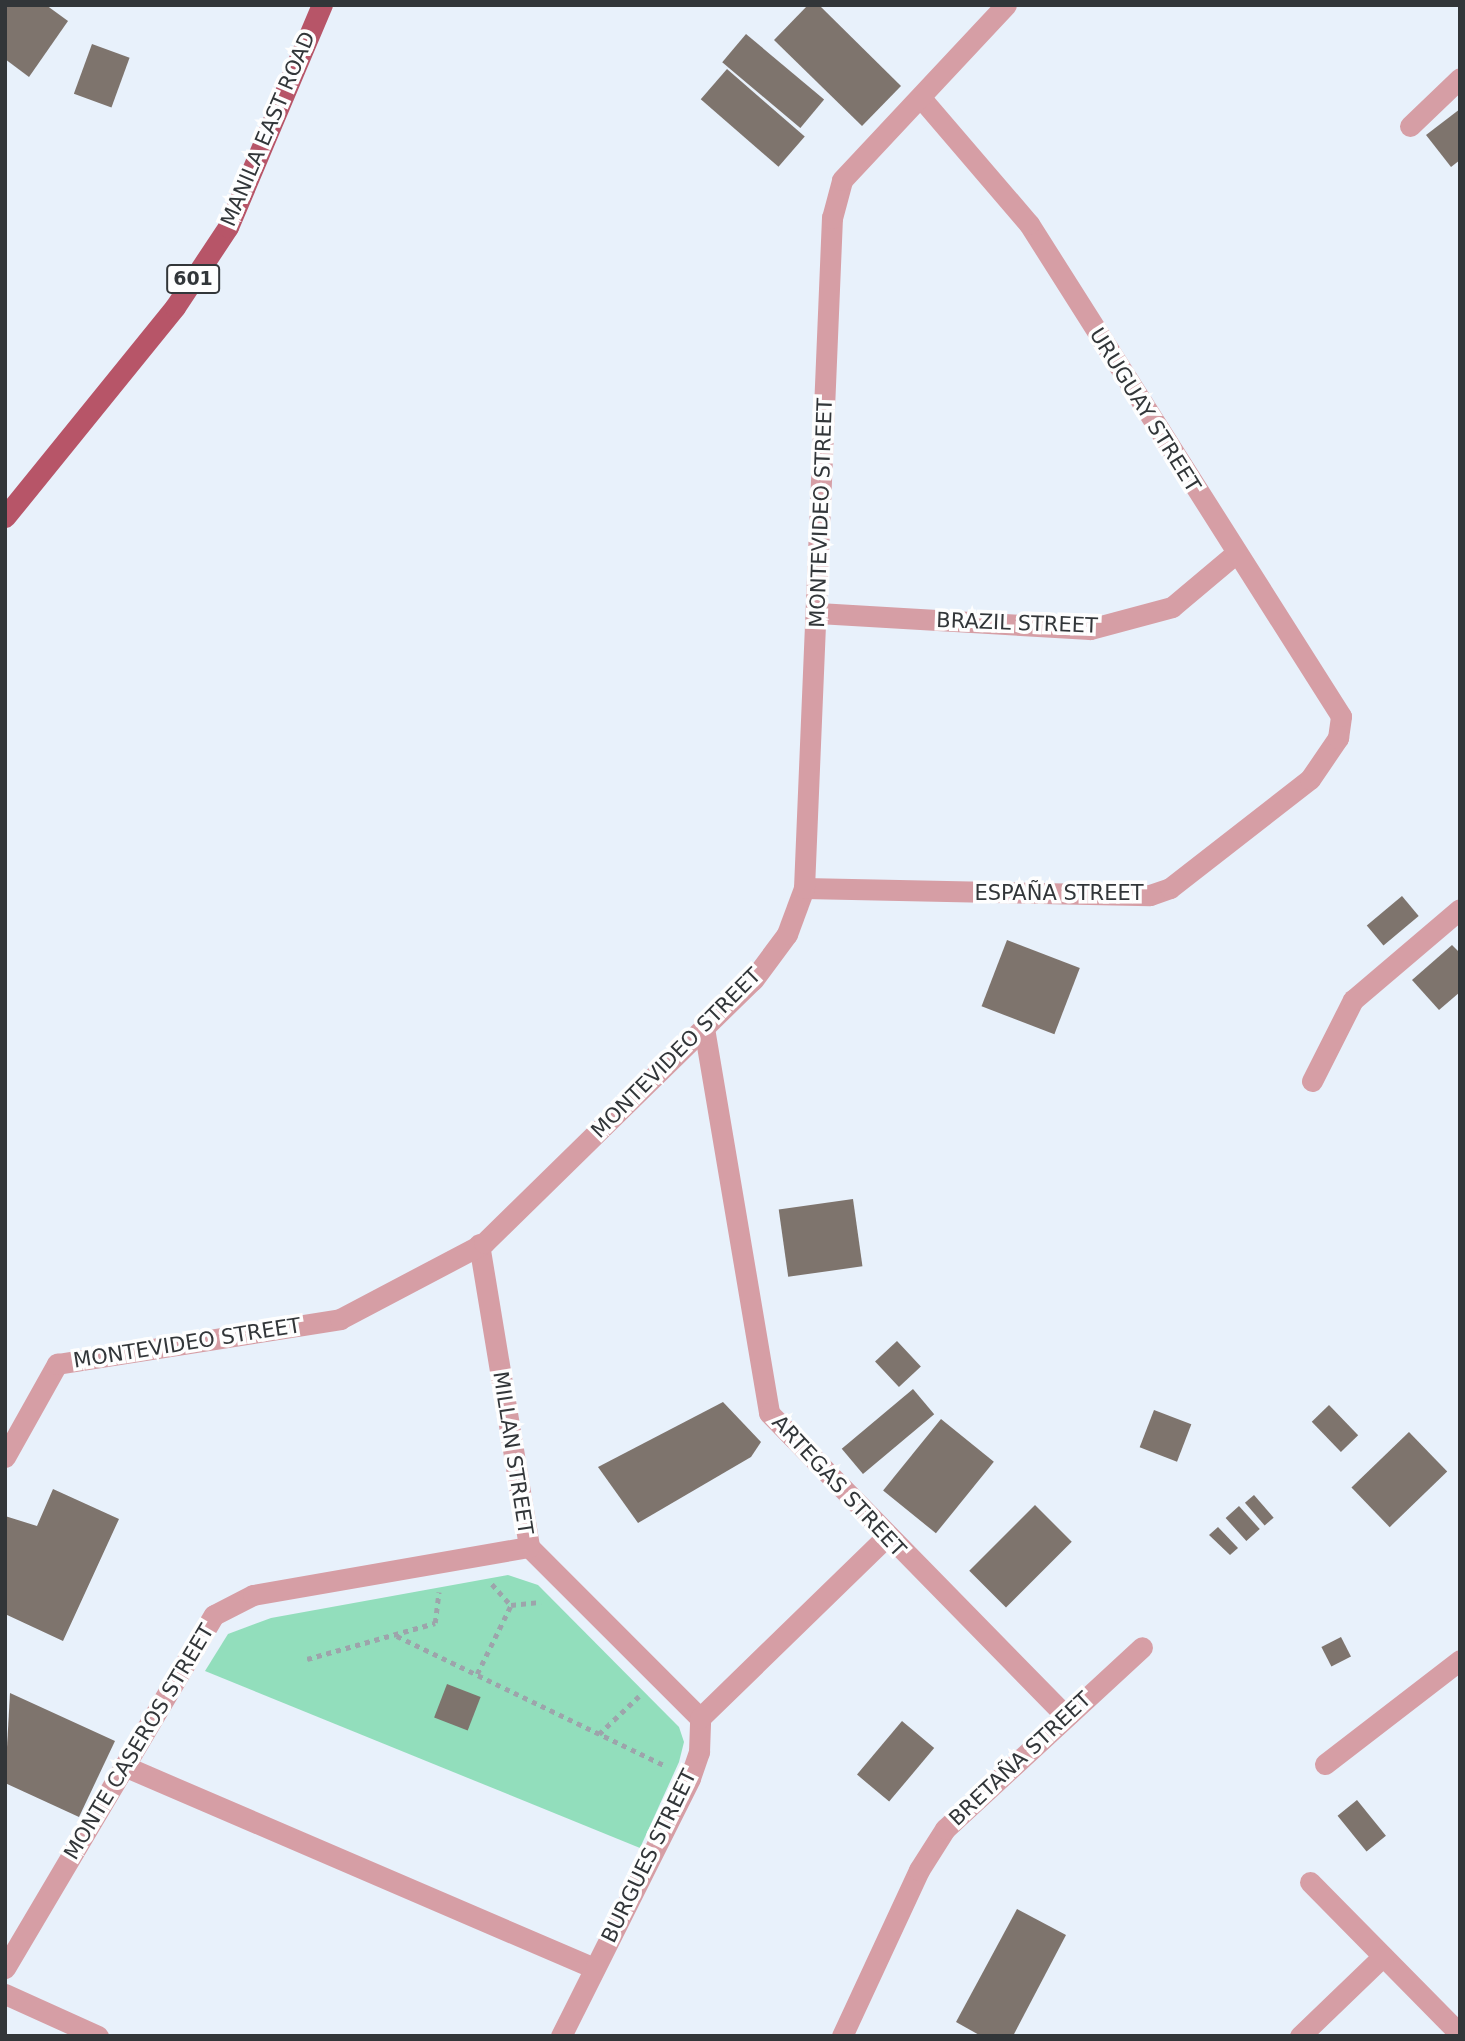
<!DOCTYPE html>
<html>
<head>
<meta charset="utf-8">
<style>
  body { margin:0 }
  #map { position:relative; width:1465px; height:2041px; overflow:hidden; background:#e8f1fb; font-family:"DejaVu Sans",sans-serif }
  div>[style] { position:absolute }
  .green>* { inset:0; background:#92debc }
  .building>* { inset:0; background:#7e746d; transform-origin:0 0 }
  .path>* { height:4.5px; margin-top:-2.25px; transform-origin:0; background:repeating-linear-gradient(90deg,#9da4ab 0 5px,transparent 0 10px) }
  .minor>* { height:21px; margin:-10.5px; padding:0 10.5px; transform-origin:10.5px; border-radius:10.5px; background:#d69ea5 }
  .major>* { height:21px; margin:-10.5px; padding:0 10.5px; transform-origin:10.5px; border-radius:10.5px; background:#b75568 }
  span { translate:-50% -50%; white-space:nowrap; text-align:center; line-height:1.15; -webkit-text-stroke:7px #fefefe; paint-order:stroke }
  .shield-label span { padding:2px 5px; background:#fefefe; border:2px solid; border-radius:5px; -webkit-text-stroke-width:0 }
  .shield-label { font-size:19px; color:#323639; font-weight:700 }
  .street-label { font-size:21px; color:#323639 }
  .frame { position:absolute; inset:0; border:7px solid #323639; pointer-events:none }
</style>
</head>
<body>
<div id="map">
  <div class="green">
    <div style="clip-path:polygon(508px 1575px,538px 1585px,679px 1727px,684px 1742px,679px 1762px,640px 1848px,205px 1671px,228px 1634px,271px 1618px)"></div>
  </div>
  <div class="building">
    <div style="clip-path:polygon(5px 5px,46px 5px,68px 21px,29px 77px,5px 59px)"></div>
    <div style="clip-path:polygon(808px 5px,819px 5px,901px 86px,862px 126px,774px 40px)"></div>
    <div style="left:746px;top:34px;width:102px;height:37px;rotate:40deg"></div>
    <div style="left:92px;top:44px;width:40px;height:53px;rotate:20deg"></div>
    <div style="left:727px;top:69px;width:103px;height:40px;rotate:41deg"></div>
    <div style="clip-path:polygon(1460px 109px,1460px 160px,1451px 167px,1426px 135px)"></div>
    <div style="left:1402px;top:896px;width:26px;height:46px;rotate:50deg"></div>
    <div style="left:1007px;top:940px;width:78px;height:71px;rotate:21deg"></div>
    <div style="clip-path:polygon(1452px 945px,1460px 953px,1460px 992px,1439px 1010px,1412px 980px)"></div>
    <div style="left:853px;top:1199px;width:68px;height:75px;rotate:82deg"></div>
    <div style="left:897px;top:1341px;width:35px;height:30px;rotate:47deg"></div>
    <div style="left:913px;top:1389px;width:33px;height:93px;rotate:50deg"></div>
    <div style="clip-path:polygon(723px 1402px,761px 1442px,751px 1457px,638px 1523px,598px 1467px)"></div>
    <div style="left:1329px;top:1405px;width:42px;height:24px;rotate:46deg"></div>
    <div style="left:1154px;top:1410px;width:40px;height:40px;rotate:21deg"></div>
    <div style="left:941px;top:1419px;width:68px;height:92px;rotate:39deg"></div>
    <div style="left:1409px;top:1432px;width:55px;height:80px;rotate:46deg"></div>
    <div style="clip-path:polygon(53px 1489px,119px 1519px,63px 1641px,5px 1614px,5px 1516px,37px 1526px)"></div>
    <div style="left:1254px;top:1495px;width:30px;height:12px;rotate:49deg"></div>
    <div style="left:1035px;top:1505px;width:52px;height:93px;rotate:45deg"></div>
    <div style="left:1239px;top:1506px;width:31px;height:18px;rotate:48deg"></div>
    <div style="clip-path:polygon(1218px 1527px,1238px 1548px,1230px 1555px,1209px 1535px)"></div>
    <div style="left:1341px;top:1637px;width:22px;height:22px;rotate:63deg"></div>
    <div style="left:447px;top:1684px;width:36px;height:36px;rotate:21deg"></div>
    <div style="clip-path:polygon(10px 1693px,115px 1741px,79px 1817px,5px 1783px)"></div>
    <div style="left:902px;top:1721px;width:42px;height:70px;rotate:40deg"></div>
    <div style="left:1357px;top:1800px;width:46px;height:25px;rotate:51deg"></div>
    <div style="clip-path:polygon(1017px 1909px,1066px 1935px,1013px 2036px,981px 2036px,956px 2022px)"></div>
  </div>
  <div class="path">
    <div style="left:492px;top:1584px;width:28px;rotate:48deg"></div>
    <div style="left:511px;top:1605px;width:30px;rotate:-6deg"></div>
    <div style="left:397px;top:1636px;width:297px;rotate:25.8deg"></div>
    <div style="left:307px;top:1659px;width:133px;rotate:-15.7deg"></div>
    <div style="left:435px;top:1623px;width:31px;rotate:-83deg"></div>
    <div style="left:477px;top:1674px;width:77px;rotate:-63.8deg"></div>
    <div style="left:599px;top:1734px;width:55px;rotate:-43.5deg"></div>
  </div>
  <div class="minor">
    <div style="left:1410px;top:126px;width:69px;rotate:-43.8deg"></div>
    <div style="left:818px;top:613px;width:272px;rotate:3.4deg"></div>
    <div style="left:1090px;top:629px;width:85px;rotate:-15deg"></div>
    <div style="left:1172px;top:607px;width:82px;rotate:-40.1deg"></div>
    <div style="left:804px;top:888px;width:346px;rotate:1.2deg"></div>
    <div style="left:1150px;top:895px;width:21px;rotate:-19deg"></div>
    <div style="left:1170px;top:888px;width:177px;rotate:-37.9deg"></div>
    <div style="left:1310px;top:779px;width:50px;rotate:-55.7deg"></div>
    <div style="left:1338px;top:738px;width:22px;rotate:-82deg"></div>
    <div style="left:1341px;top:716px;width:583px;rotate:-122.38deg"></div>
    <div style="left:1029px;top:224px;width:166px;rotate:-130.6deg"></div>
    <div style="left:704px;top:1028px;width:390px;rotate:80.4deg"></div>
    <div style="left:769px;top:1413px;width:424px;rotate:45.6deg"></div>
    <div style="left:1312px;top:1081px;width:91px;rotate:-63.2deg"></div>
    <div style="left:1353px;top:1000px;width:140px;rotate:-40.4deg"></div>
    <div style="left:479px;top:1244px;width:307px;rotate:80.6deg"></div>
    <div style="left:529px;top:1547px;width:242px;rotate:45deg"></div>
    <div style="left:5px;top:1457px;width:107px;rotate:-60.8deg"></div>
    <div style="left:57px;top:1364px;width:287px;rotate:-9deg"></div>
    <div style="left:340px;top:1319px;width:163px;rotate:-27.8deg"></div>
    <div style="left:484px;top:1243px;width:376px;rotate:-44.4deg"></div>
    <div style="left:753px;top:980px;width:57px;rotate:-53.5deg"></div>
    <div style="left:787px;top:934px;width:49px;rotate:-69.7deg"></div>
    <div style="left:804px;top:888px;width:671px;rotate:-87.61deg"></div>
    <div style="left:832px;top:218px;width:39px;rotate:-75deg"></div>
    <div style="left:842px;top:180px;width:240px;rotate:-46.9deg"></div>
    <div style="left:1325px;top:1764px;width:170px;rotate:-37.6deg"></div>
    <div style="left:124px;top:1766px;width:512px;rotate:23.26deg"></div>
    <div style="left:1310px;top:1882px;width:214px;rotate:45.4deg"></div>
    <div style="left:5px;top:1968px;width:410px;rotate:-59.4deg"></div>
    <div style="left:214px;top:1615px;width:44px;rotate:-27.1deg"></div>
    <div style="left:253px;top:1595px;width:280px;rotate:-9.9deg"></div>
    <div style="left:5px;top:1994px;width:102px;rotate:24.3deg"></div>
    <div style="left:561px;top:2036px;width:288px;rotate:-63.4deg"></div>
    <div style="left:690px;top:1778px;width:28px;rotate:-71deg"></div>
    <div style="left:699px;top:1752px;width:34px;rotate:-88deg"></div>
    <div style="left:700px;top:1718px;width:260px;rotate:-44.2deg"></div>
    <div style="left:842px;top:2036px;width:183px;rotate:-65.1deg"></div>
    <div style="left:919px;top:1870px;width:49px;rotate:-57.6deg"></div>
    <div style="left:945px;top:1829px;width:268px;rotate:-42.7deg"></div>
    <div style="left:1300px;top:2036px;width:115px;rotate:-43.9deg"></div>
  </div>
  <div class="major">
    <div style="left:5px;top:517px;width:270px;rotate:-51deg"></div>
    <div style="left:175px;top:307px;width:96px;rotate:-56.5deg"></div>
    <div style="left:228px;top:227px;width:241px;rotate:-67.1deg"></div>
  </div>
  <div class="shield-label">
    <span style="left:193px;top:279px">601</span>
  </div>
  <div class="street-label">
    <span style="left:268px;top:129px;rotate:-67deg">MANILA EAST ROAD</span>
    <span style="left:1145px;top:410px;rotate:58deg">URUGUAY STREET</span>
    <span style="left:821px;top:513px;rotate:-88deg">MONTEVIDEO STREET</span>
    <span style="left:1017px;top:623px;rotate:2deg">BRAZIL STREET</span>
    <span style="left:1059px;top:893px">ESPAÑA STREET</span>
    <span style="left:676px;top:1053px;rotate:-45deg">MONTEVIDEO STREET</span>
    <span style="left:187px;top:1343px;rotate:-9deg">MONTEVIDEO STREET</span>
    <span style="left:513px;top:1453px;rotate:81deg">MILLAN STREET</span>
    <span style="left:839px;top:1486px;rotate:47deg">ARTEGAS STREET</span>
    <span style="left:139px;top:1742px;rotate:-59deg">MONTE CASEROS STREET</span>
    <span style="left:1020px;top:1759px;rotate:-43deg">BRETAÑA STREET</span>
    <span style="left:649px;top:1856px;rotate:-64deg">BURGUES STREET</span>
  </div>
  <div class="frame"></div>
</div>
</body>
</html>
